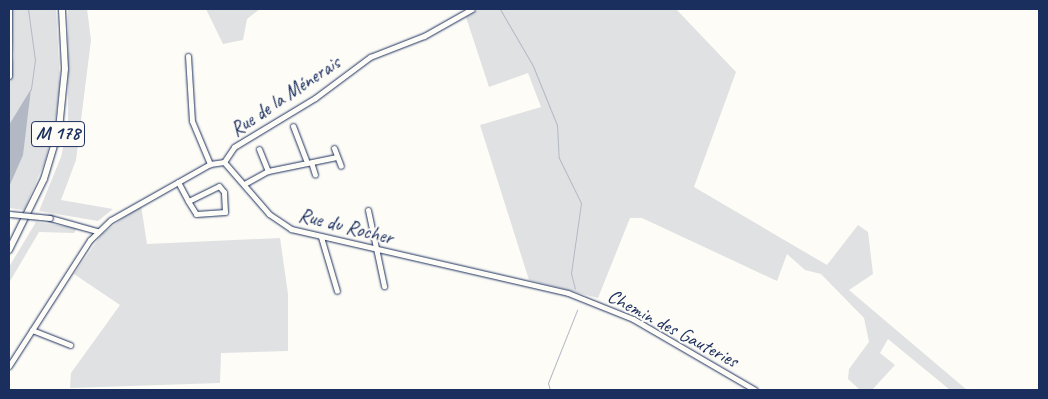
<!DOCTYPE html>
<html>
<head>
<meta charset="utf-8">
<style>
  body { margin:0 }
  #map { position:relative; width:1048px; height:399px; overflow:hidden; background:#fdfcf7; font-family:Caveat,sans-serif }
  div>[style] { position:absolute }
  .green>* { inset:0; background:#e0e1e3 }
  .water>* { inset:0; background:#b3b8c5 }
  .stream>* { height:1px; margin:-0.5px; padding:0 0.5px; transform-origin:0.5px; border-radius:0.5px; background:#b3b8c5 }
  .roads { filter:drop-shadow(0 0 1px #1b2f5e) drop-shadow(0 0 1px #1b2f5e) }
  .minor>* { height:5px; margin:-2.5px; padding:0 2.5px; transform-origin:2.5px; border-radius:2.5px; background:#fdfcf7 }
  .major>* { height:6px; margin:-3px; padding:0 3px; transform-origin:3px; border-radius:3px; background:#fdfcf7 }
  .bridges { filter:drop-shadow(0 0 1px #1b2f5e) drop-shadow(0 0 1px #1b2f5e) }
  .minor-bridge>* { height:5px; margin:-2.5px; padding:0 2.5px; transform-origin:2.5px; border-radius:2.5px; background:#fdfcf7 }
  span { translate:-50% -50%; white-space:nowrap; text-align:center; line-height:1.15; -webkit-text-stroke:4px #fdfcf7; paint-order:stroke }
  .shield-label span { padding:1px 4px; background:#fdfcf7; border:1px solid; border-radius:4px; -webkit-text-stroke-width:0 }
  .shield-label { font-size:19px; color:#1b2f5e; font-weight:700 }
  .street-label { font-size:20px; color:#1b2f5e }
  .frame { position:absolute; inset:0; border:10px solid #1b2f5e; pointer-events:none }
</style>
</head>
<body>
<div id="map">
  <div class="green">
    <div style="clip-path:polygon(10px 9px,56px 9px,60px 85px,55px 122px,45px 161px,24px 210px,9px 208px,9px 80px,14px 56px)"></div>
    <div style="clip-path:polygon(68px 9px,87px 9px,91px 40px,76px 160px,61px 200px,113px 209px,98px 221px,39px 211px,61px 157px,68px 125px)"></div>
    <div style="clip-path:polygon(206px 9px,260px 9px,247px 19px,243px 40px,223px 44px)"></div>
    <div style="clip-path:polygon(480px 9px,676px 9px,736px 72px,694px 187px,827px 265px,858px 225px,868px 232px,873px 274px,849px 290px,967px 390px,950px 390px,888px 339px,880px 353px,895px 365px,872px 390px,860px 390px,848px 379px,849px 369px,869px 342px,864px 318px,821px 274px,805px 270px,787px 254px,777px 281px,642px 218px,630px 218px,598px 298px,529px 280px,480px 125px,541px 107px,528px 73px,489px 87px,466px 17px)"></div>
    <div style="clip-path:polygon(141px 205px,147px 244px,280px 238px,288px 294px,288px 351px,221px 353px,220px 383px,70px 388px,71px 373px,120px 305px,74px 274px,102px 234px)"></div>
    <div style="clip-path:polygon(36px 222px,77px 228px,74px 233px,39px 232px,9px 283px,9px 267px)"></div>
  </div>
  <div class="water">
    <div style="clip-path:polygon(31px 89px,23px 155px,9px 187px,9px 125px)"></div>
  </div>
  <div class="stream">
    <div style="left:28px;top:9px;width:51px;rotate:82.2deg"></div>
    <div style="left:35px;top:60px;width:30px;rotate:98deg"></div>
    <div style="left:500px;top:9px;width:66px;rotate:59.9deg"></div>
    <div style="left:533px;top:66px;width:64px;rotate:67.9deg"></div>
    <div style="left:557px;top:125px;width:33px;rotate:87deg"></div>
    <div style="left:559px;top:158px;width:50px;rotate:63.9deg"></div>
    <div style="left:581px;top:203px;width:71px;rotate:98.1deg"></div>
    <div style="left:571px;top:273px;width:16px;rotate:76deg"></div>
    <div style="left:550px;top:390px;width:7px;rotate:-106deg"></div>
    <div style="left:548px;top:383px;width:79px;rotate:-68.3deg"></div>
  </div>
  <div class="roads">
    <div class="minor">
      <div style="left:188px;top:56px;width:65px;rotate:86.5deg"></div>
      <div style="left:192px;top:121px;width:47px;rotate:67.3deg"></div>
      <div style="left:9px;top:76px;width:67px;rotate:-90deg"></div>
      <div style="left:293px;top:126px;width:36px;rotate:69deg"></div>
      <div style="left:334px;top:148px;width:19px;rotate:69deg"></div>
      <div style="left:259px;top:149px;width:24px;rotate:68deg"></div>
      <div style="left:224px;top:162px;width:69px;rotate:49.1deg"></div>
      <div style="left:269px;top:214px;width:27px;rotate:34deg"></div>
      <div style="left:291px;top:229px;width:284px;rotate:13deg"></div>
      <div style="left:568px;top:293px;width:70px;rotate:21.8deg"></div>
      <div style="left:633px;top:319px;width:141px;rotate:30.2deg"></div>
      <div style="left:312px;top:165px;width:10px;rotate:73deg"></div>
      <div style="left:178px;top:182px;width:21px;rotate:62deg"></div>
      <div style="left:188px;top:201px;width:15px;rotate:58deg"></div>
      <div style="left:196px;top:214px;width:29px;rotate:-4deg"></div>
      <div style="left:225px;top:212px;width:20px;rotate:-93deg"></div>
      <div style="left:224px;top:192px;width:8px;rotate:-130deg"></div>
      <div style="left:219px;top:186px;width:34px;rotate:154deg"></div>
      <div style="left:246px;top:183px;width:25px;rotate:-29deg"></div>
      <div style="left:268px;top:171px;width:70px;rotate:-11.5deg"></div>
      <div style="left:368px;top:210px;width:78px;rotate:78.1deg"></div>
      <div style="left:50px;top:218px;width:49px;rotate:15.5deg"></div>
      <div style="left:321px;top:237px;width:56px;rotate:73.5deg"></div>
      <div style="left:32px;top:330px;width:41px;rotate:21.5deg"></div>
      <div style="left:9px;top:366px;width:150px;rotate:-57.3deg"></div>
      <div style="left:90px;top:240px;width:29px;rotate:-44deg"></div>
      <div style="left:111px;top:220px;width:114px;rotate:-29.5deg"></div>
      <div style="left:210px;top:164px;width:14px;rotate:-8deg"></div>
      <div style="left:224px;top:162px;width:18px;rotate:-56deg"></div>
      <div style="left:234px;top:147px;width:95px;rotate:-31.2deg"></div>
      <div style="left:315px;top:98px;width:69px;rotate:-36.7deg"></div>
      <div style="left:370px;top:57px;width:58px;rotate:-21.3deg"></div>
      <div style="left:424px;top:36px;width:55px;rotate:-29.4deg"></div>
    </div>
    <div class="major">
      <div style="left:9px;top:250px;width:79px;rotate:-63.8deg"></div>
      <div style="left:44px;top:179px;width:52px;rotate:-73.3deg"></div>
      <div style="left:59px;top:129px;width:60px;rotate:-84.3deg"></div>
      <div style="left:65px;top:69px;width:60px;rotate:-92.9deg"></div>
    </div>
  </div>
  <div class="bridges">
    <div class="minor-bridge">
      <div style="left:10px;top:214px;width:40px;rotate:5.7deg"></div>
    </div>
  </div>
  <div class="shield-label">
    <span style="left:58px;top:134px">M 178</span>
  </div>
  <div class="street-label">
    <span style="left:285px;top:96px;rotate:-34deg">Rue de la Ménerais</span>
    <span style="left:346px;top:226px;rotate:14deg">Rue du Rocher</span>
    <span style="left:673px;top:328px;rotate:28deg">Chemin des Gauteries</span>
  </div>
  <div class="frame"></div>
</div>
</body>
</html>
